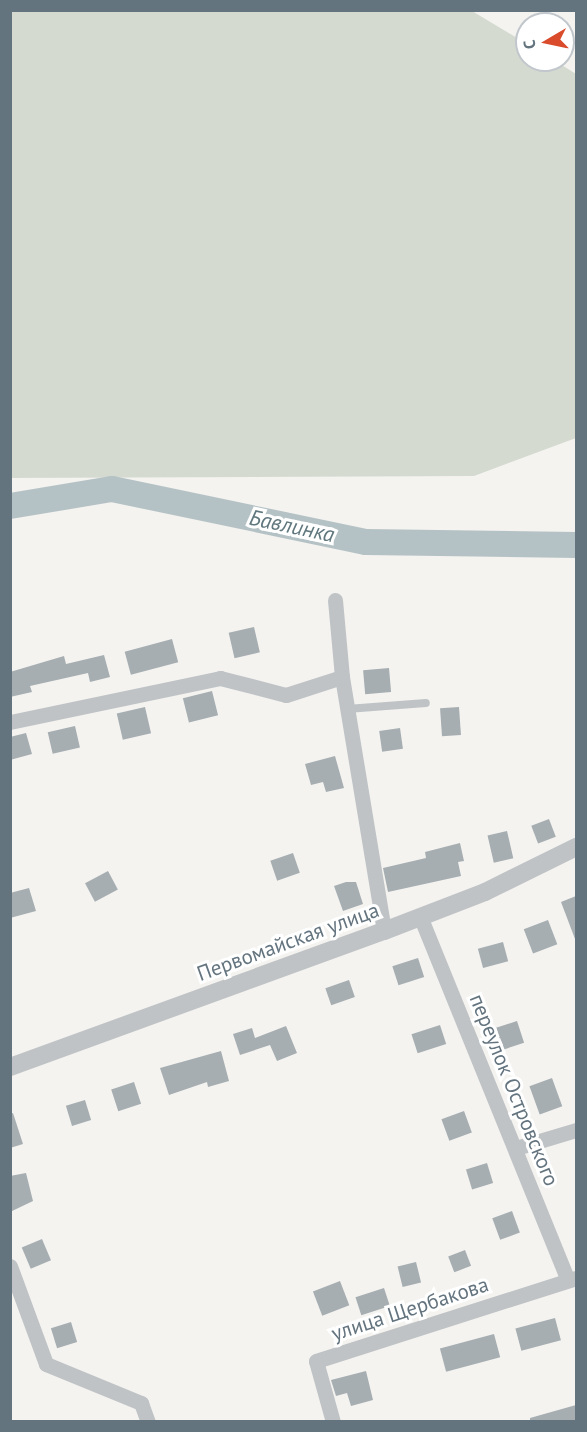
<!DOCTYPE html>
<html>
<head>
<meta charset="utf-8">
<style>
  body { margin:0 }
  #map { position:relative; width:587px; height:1432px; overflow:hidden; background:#f4f3f0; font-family:"PT Sans",sans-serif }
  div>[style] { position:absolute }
  .green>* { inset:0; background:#d5dad1 }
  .river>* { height:26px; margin:-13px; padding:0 13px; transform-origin:13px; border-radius:13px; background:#b5c2c5 }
  .building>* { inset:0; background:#a6aeb2; transform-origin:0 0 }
  .service>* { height:8px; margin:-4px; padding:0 4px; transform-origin:4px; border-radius:4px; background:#bfc3c6 }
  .minor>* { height:15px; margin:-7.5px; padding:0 7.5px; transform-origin:7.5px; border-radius:7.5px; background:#bfc3c6 }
  .tertiary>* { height:18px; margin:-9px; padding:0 9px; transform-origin:9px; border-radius:9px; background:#bfc3c6 }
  span { translate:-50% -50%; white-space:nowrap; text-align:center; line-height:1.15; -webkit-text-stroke:6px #fff; paint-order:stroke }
  .street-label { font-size:21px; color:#64747f }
  .water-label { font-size:22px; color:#5f777d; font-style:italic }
  .frame { position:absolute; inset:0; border:12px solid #64747f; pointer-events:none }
  .north { position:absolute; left:515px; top:12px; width:60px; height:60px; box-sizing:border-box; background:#fff; border:2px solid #c1c7cc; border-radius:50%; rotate:261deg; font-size:16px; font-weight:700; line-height:24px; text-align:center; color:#64747f }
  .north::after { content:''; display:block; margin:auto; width:21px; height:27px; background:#d94b2b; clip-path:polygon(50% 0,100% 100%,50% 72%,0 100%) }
</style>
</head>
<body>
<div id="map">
  <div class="green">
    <div style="clip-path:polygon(10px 11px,472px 11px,527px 44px,527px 60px,554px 60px,576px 74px,576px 438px,474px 476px,11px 478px)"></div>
  </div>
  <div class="river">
    <div style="left:10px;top:506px;width:103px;rotate:-9.5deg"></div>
    <div style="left:112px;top:489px;width:259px;rotate:11.8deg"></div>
    <div style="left:366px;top:542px;width:210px;rotate:0.8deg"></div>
  </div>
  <div class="building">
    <div style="left:254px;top:627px;width:26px;height:26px;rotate:77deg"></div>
    <div style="left:172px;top:639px;width:24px;height:49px;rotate:75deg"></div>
    <div style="clip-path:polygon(104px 655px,110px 677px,90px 682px,88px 673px,30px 686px,32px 692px,10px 697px,10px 672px,64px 656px,66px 664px)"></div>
    <div style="left:389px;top:668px;width:24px;height:26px;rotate:85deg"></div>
    <div style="left:212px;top:691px;width:25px;height:30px;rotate:76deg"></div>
    <div style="left:145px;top:707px;width:27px;height:29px;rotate:77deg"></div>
    <div style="left:459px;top:707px;width:28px;height:19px;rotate:86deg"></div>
    <div style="left:75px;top:726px;width:22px;height:28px;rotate:77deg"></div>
    <div style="left:400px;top:728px;width:21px;height:21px;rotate:82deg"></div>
    <div style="clip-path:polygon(26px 733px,32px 754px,10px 760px,10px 737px)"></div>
    <div style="clip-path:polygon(335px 756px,344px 788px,326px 792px,323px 782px,311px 785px,305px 764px)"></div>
    <div style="left:549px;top:819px;width:19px;height:19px;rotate:69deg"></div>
    <div style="left:507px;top:831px;width:28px;height:20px;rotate:77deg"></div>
    <div style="clip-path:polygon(460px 843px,464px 861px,458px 862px,461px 876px,388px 892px,383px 868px,426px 858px,425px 852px)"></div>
    <div style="left:293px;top:853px;width:21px;height:24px;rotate:71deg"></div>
    <div style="left:108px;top:871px;width:21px;height:26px;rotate:62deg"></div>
    <div style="clip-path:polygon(346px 882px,356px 882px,363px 904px,343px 911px,334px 886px)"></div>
    <div style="clip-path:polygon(29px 888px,36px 911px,10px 918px,10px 893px)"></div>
    <div style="clip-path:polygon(576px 896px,576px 939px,575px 939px,561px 902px)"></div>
    <div style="left:548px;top:920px;width:26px;height:26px;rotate:69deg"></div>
    <div style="left:503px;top:942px;width:20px;height:26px;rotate:75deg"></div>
    <div style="left:418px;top:958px;width:20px;height:27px;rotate:72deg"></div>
    <div style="left:349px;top:980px;width:18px;height:25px;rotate:71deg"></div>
    <div style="left:517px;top:1021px;width:23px;height:22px;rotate:72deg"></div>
    <div style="left:440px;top:1025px;width:20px;height:30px;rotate:72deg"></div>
    <div style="clip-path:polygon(286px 1026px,297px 1053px,277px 1061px,270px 1045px,240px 1055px,233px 1034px,252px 1028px,255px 1038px)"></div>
    <div style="clip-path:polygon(221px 1051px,229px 1081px,208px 1087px,207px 1082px,169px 1095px,160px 1068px)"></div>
    <div style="left:552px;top:1078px;width:30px;height:24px;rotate:70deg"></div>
    <div style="left:134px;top:1082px;width:23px;height:24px;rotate:72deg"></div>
    <div style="left:85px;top:1100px;width:21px;height:20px;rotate:73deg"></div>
    <div style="left:464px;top:1111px;width:23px;height:24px;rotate:70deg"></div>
    <div style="clip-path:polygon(13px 1113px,23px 1144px,10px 1148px,10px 1114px)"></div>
    <div style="left:487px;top:1163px;width:21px;height:22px;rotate:73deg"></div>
    <div style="clip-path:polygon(26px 1173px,33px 1201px,10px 1212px,10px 1176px)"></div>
    <div style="left:512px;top:1211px;width:23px;height:21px;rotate:70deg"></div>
    <div style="left:42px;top:1239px;width:23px;height:22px;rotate:67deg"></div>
    <div style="left:465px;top:1250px;width:17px;height:18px;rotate:69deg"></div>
    <div style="left:416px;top:1262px;width:21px;height:19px;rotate:76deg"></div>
    <div style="left:340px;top:1281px;width:26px;height:29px;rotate:69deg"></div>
    <div style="left:384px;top:1288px;width:19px;height:30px;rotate:72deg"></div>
    <div style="left:555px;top:1318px;width:23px;height:41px;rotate:75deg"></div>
    <div style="left:71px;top:1322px;width:21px;height:21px;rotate:73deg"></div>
    <div style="left:494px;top:1334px;width:24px;height:56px;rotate:75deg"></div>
    <div style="clip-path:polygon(366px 1371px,373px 1400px,351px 1406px,347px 1393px,336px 1396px,331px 1380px)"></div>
    <div style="clip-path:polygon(576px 1405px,576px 1422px,530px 1422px,530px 1418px)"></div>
  </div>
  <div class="service">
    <div style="left:347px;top:709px;width:79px;rotate:-4.3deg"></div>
  </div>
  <div class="minor">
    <div style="left:335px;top:600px;width:77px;rotate:84.8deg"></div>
    <div style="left:342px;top:677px;width:257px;rotate:80.6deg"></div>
    <div style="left:10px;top:722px;width:215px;rotate:-11.8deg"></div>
    <div style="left:220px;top:678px;width:68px;rotate:14.4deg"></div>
    <div style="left:286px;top:695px;width:59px;rotate:-17.8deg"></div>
    <div style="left:420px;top:916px;width:393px;rotate:67.9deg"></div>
    <div style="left:516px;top:1148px;width:63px;rotate:-16.7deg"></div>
    <div style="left:10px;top:1266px;width:104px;rotate:69.8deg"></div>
    <div style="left:46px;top:1364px;width:103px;rotate:22.3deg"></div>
    <div style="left:141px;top:1403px;width:20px;rotate:70deg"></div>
    <div style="left:333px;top:1422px;width:63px;rotate:-105.6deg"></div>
    <div style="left:316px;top:1361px;width:273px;rotate:-17.7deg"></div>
  </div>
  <div class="tertiary">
    <div style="left:10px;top:1067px;width:398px;rotate:-20deg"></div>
    <div style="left:384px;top:931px;width:108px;rotate:-21.1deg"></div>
    <div style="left:485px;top:892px;width:102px;rotate:-26.3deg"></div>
  </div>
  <div class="street-label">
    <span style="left:288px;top:942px;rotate:-20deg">Первомайская улица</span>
    <span style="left:514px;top:1090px;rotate:68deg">переулок Островского</span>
    <span style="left:410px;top:1309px;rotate:-18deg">улица Щербакова</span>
  </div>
  <div class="water-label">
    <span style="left:292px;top:526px;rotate:12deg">Бавлинка</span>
  </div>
  <div class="frame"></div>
  <div class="north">С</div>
</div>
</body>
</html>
